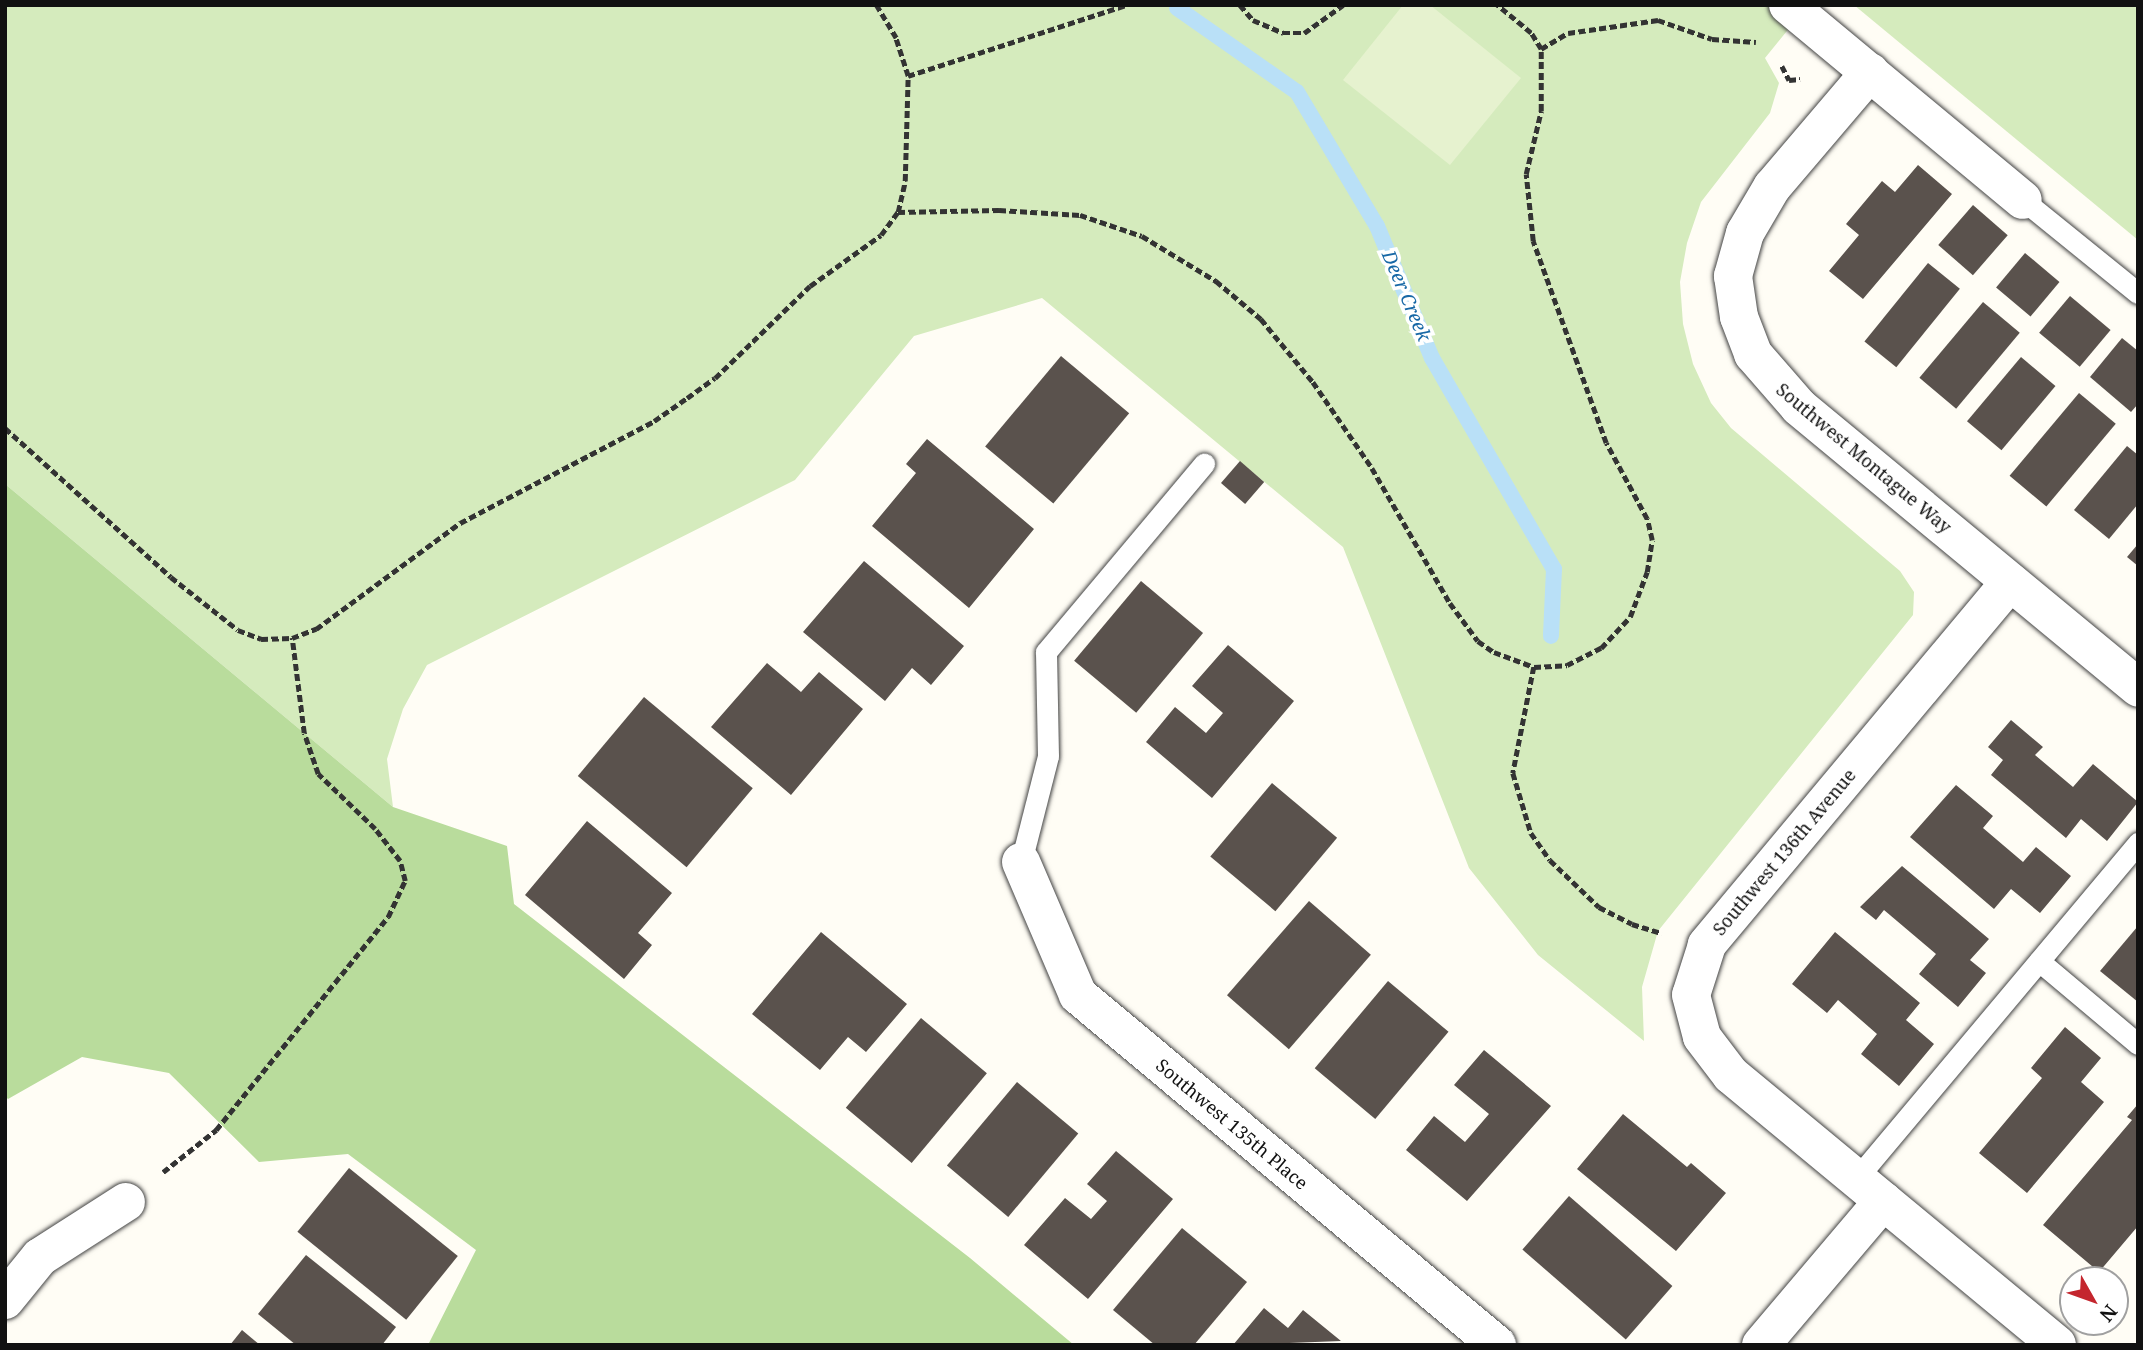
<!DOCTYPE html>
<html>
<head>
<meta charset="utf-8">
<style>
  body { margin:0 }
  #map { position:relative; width:2143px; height:1350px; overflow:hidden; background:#fffdf5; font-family:"Noto Serif",serif }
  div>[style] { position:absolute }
  .green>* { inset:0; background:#d5ebbd }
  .forest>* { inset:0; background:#b9dc9c }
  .pitch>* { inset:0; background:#e6f2cf }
  .stream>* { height:16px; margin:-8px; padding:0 8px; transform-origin:8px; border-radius:8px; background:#b9e0f7 }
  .building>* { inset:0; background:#5a524d; transform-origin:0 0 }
  .path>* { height:4.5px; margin-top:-2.25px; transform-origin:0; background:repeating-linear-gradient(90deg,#333 0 7px,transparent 0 10.5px) }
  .roads { filter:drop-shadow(0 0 2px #444) drop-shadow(0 0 2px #444) }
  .lane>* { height:21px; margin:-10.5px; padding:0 10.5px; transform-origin:10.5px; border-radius:10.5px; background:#fff }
  .street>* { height:38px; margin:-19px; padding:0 19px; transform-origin:19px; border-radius:19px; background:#fff }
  span { translate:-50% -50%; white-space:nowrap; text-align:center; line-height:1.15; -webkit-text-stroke:7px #fff; paint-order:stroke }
  .street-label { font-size:18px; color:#111 }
  .water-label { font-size:19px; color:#1768a6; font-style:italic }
  .frame { position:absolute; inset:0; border:7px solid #111; pointer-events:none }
  .north { position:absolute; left:2059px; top:1266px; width:70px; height:70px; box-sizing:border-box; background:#fff; border:2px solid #a0a0a0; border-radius:50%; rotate:130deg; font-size:19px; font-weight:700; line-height:28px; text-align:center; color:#111 }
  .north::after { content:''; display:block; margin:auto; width:24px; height:32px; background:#c4262e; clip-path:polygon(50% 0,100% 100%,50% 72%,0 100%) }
</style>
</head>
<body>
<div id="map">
  <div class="green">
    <div style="clip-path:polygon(5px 5px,1808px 5px,1765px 58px,1779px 83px,1770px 113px,1701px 202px,1687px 243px,1680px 282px,1683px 324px,1693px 364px,1711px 403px,1731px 428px,1900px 571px,1914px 592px,1913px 615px,1658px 931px,1642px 987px,1644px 1041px,1538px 955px,1469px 868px,1343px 547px,1042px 298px,914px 336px,795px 480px,427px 665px,403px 709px,387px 759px,393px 807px,5px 484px)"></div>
    <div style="clip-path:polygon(1854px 5px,2138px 5px,2138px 240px)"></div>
  </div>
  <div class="forest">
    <div style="clip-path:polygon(5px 484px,393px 807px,507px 846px,514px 904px,970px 1258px,1074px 1345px,428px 1345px,476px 1250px,348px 1154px,259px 1162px,169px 1073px,82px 1057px,8px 1099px,5px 1096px)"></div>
  </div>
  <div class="pitch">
    <div style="clip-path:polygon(1403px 5px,1430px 5px,1521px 78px,1450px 165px,1343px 80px)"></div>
  </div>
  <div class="stream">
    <div style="left:1177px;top:8px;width:146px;rotate:35deg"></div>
    <div style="left:1297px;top:92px;width:156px;rotate:59.2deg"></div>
    <div style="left:1377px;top:226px;width:143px;rotate:67.4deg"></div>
    <div style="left:1432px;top:358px;width:244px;rotate:60deg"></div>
    <div style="left:1554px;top:569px;width:67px;rotate:92.6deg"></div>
  </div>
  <div class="building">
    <div style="clip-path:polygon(1918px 165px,1952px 194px,1863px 299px,1829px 271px,1859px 235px,1846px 224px,1882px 181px,1895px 192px)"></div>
    <div style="left:1973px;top:205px;width:46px;height:53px;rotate:41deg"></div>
    <div style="left:2025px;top:253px;width:45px;height:45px;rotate:40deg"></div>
    <div style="left:1928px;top:263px;width:41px;height:101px;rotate:39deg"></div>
    <div style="left:2070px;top:296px;width:53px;height:48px;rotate:40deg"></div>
    <div style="left:1983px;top:302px;width:48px;height:99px;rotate:40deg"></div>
    <div style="clip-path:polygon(2122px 338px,2138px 351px,2138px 404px,2131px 412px,2090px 377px)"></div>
    <div style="left:1061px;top:356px;width:89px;height:118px;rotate:40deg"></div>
    <div style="left:2021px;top:357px;width:45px;height:84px;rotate:40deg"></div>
    <div style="left:2079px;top:393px;width:48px;height:108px;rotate:40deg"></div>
    <div style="clip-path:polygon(927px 439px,1034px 529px,969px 608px,872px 526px,916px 473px,906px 464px)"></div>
    <div style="clip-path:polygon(2127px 446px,2138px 455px,2138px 504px,2109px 539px,2074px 510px)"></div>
    <div style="left:1240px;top:461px;width:32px;height:29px;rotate:41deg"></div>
    <div style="clip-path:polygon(2138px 544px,2138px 566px,2127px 557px)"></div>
    <div style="clip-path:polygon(864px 561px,964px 646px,931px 685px,912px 668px,885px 701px,803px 632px)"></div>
    <div style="left:1141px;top:581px;width:81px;height:104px;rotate:40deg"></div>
    <div style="clip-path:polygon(1228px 645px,1294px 701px,1212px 798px,1146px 742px,1175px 707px,1206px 733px,1223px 713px,1192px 686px)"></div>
    <div style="clip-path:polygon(767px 663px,801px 692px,819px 672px,863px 709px,791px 795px,711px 727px)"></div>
    <div style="left:644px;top:697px;width:142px;height:103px;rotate:40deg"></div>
    <div style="clip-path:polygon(2011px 720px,2043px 747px,2035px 755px,2073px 787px,2093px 764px,2138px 802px,2107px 841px,2081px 819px,2066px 838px,1991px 775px,2003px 760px,1988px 747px)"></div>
    <div style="left:1272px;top:783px;width:85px;height:96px;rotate:40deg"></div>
    <div style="clip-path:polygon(1956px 785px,1993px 816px,1983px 828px,2023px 862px,2036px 847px,2071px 876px,2040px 913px,2011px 889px,1994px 909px,1910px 837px)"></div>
    <div style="clip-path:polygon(587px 821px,672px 893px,638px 933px,652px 945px,624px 979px,525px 895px)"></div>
    <div style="clip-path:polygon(1902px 866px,1989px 939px,1970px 960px,1986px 973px,1958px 1007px,1919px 974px,1936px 954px,1884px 910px,1876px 920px,1860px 907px)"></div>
    <div style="left:1309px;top:901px;width:82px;height:125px;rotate:41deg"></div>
    <div style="clip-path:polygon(2138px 926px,2138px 1002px,2100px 971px)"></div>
    <div style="clip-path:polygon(821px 932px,907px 1004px,866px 1052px,848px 1037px,820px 1070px,752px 1014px)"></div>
    <div style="clip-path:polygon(1835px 932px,1920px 1003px,1906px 1020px,1934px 1044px,1899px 1086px,1861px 1054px,1877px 1034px,1838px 1000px,1827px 1013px,1792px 984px)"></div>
    <div style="left:1388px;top:981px;width:79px;height:114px;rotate:40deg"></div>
    <div style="left:921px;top:1018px;width:86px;height:117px;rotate:40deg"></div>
    <div style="clip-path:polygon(2065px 1027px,2101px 1058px,2081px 1082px,2104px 1102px,2027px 1193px,1979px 1153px,2042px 1078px,2031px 1068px)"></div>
    <div style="clip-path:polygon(1484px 1050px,1551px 1106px,1467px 1201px,1406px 1150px,1434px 1116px,1465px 1142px,1489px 1114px,1454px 1085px)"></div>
    <div style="left:1017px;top:1082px;width:80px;height:109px;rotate:40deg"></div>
    <div style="clip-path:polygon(2138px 1104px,2138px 1226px,2099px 1272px,2043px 1225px,2132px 1120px,2127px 1117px)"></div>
    <div style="clip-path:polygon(1623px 1114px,1687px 1167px,1691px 1163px,1726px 1193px,1676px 1251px,1577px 1169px)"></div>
    <div style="clip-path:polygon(1116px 1151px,1173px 1199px,1088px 1299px,1024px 1245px,1065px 1198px,1091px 1219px,1107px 1201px,1087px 1184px)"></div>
    <div style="left:349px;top:1168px;width:140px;height:82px;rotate:39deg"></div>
    <div style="left:1569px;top:1196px;width:137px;height:71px;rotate:41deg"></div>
    <div style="clip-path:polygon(1182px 1228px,1247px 1282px,1194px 1345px,1155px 1345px,1113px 1310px)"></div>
    <div style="clip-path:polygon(306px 1255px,396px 1327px,382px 1345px,296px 1345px,258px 1314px)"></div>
    <div style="clip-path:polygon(1264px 1308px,1288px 1328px,1303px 1310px,1341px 1341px,1233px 1345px)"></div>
    <div style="clip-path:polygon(242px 1330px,260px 1345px,230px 1345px)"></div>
  </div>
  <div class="path">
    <div style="left:1240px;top:5px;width:20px;rotate:49deg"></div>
    <div style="left:1253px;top:20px;width:33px;rotate:23deg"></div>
    <div style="left:1283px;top:33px;width:21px"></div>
    <div style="left:1304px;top:33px;width:48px;rotate:-35.7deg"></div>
    <div style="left:1541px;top:49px;width:31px;rotate:-31deg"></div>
    <div style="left:1568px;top:33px;width:91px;rotate:-8.2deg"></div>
    <div style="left:1658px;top:20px;width:57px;rotate:19.4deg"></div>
    <div style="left:1712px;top:39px;width:44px;rotate:3.9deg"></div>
    <div style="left:1782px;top:66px;width:16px;rotate:63deg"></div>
    <div style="left:1789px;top:80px;width:11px;rotate:-5deg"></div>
    <div style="left:908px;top:76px;width:229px;rotate:-18deg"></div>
    <div style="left:898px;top:212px;width:101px;rotate:-1.1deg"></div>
    <div style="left:999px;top:210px;width:81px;rotate:3.5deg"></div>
    <div style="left:1080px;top:215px;width:65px;rotate:18.7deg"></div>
    <div style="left:1142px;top:236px;width:87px;rotate:31.3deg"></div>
    <div style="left:1216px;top:281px;width:59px;rotate:40.2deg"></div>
    <div style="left:1261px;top:319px;width:82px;rotate:50.5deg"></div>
    <div style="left:1313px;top:382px;width:104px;rotate:55.5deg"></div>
    <div style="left:1372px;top:468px;width:156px;rotate:60deg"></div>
    <div style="left:1450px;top:603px;width:47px;rotate:53.6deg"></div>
    <div style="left:1478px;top:641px;width:19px;rotate:35deg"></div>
    <div style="left:1494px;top:652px;width:43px;rotate:20.6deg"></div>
    <div style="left:1534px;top:667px;width:33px;rotate:-3deg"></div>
    <div style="left:1567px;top:665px;width:38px;rotate:-27deg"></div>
    <div style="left:1601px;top:648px;width:42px;rotate:-46.9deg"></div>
    <div style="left:1630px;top:617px;width:48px;rotate:-69.3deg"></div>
    <div style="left:1647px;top:572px;width:32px;rotate:-81deg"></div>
    <div style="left:1652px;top:540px;width:22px;rotate:-103deg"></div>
    <div style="left:1647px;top:519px;width:86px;rotate:-118.3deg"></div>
    <div style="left:1606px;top:443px;width:215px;rotate:-109.9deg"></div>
    <div style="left:1533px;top:241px;width:67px;rotate:-96deg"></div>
    <div style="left:1526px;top:174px;width:65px;rotate:-76.6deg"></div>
    <div style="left:1541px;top:111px;width:62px;rotate:-90deg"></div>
    <div style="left:1541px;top:49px;width:19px;rotate:-122deg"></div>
    <div style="left:1531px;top:33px;width:44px;rotate:-140.5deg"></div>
    <div style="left:5px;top:428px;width:223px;rotate:41.9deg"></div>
    <div style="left:171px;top:577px;width:85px;rotate:38.3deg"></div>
    <div style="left:238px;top:630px;width:25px;rotate:21deg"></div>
    <div style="left:261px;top:639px;width:31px;rotate:-2deg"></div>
    <div style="left:292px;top:638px;width:26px;rotate:-21deg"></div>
    <div style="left:316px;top:629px;width:179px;rotate:-36.4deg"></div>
    <div style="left:460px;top:523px;width:219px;rotate:-27.7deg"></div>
    <div style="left:654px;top:421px;width:40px;rotate:-34.9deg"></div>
    <div style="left:687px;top:398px;width:34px;rotate:-36deg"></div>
    <div style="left:715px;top:378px;width:132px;rotate:-44.1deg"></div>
    <div style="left:810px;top:286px;width:87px;rotate:-35.7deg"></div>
    <div style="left:881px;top:235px;width:29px;rotate:-54deg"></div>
    <div style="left:898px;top:212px;width:32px;rotate:-77deg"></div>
    <div style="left:905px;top:181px;width:105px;rotate:-88.4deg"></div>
    <div style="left:908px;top:76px;width:40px;rotate:-108deg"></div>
    <div style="left:896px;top:38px;width:39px;rotate:-121deg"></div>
    <div style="left:1534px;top:667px;width:108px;rotate:101.2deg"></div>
    <div style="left:1513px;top:773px;width:63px;rotate:73.3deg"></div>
    <div style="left:1531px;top:833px;width:33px;rotate:55deg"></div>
    <div style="left:1550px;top:860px;width:68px;rotate:43.8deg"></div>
    <div style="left:1599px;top:907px;width:37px;rotate:27deg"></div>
    <div style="left:1632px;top:924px;width:31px;rotate:17deg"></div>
    <div style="left:163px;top:1172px;width:68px;rotate:-38.4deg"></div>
    <div style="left:216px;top:1130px;width:274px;rotate:-51.1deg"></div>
    <div style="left:388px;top:917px;width:40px;rotate:-65deg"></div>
    <div style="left:405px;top:881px;width:21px;rotate:-104deg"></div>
    <div style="left:400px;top:861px;width:41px;rotate:-128deg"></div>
    <div style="left:375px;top:829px;width:79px;rotate:-136deg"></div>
    <div style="left:318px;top:774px;width:43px;rotate:-108.9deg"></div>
    <div style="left:304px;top:733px;width:96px;rotate:-97.2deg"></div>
  </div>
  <div class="roads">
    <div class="lane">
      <div style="left:2023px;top:200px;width:148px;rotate:39deg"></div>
      <div style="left:1021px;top:862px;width:109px;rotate:-75.7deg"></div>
      <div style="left:1048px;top:756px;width:104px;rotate:-91.1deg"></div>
      <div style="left:1046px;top:652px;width:246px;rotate:-50deg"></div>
      <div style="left:2039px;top:961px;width:129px;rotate:40deg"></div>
      <div style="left:1856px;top:1179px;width:439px;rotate:-50deg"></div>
    </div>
    <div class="street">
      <div style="left:1788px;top:5px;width:305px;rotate:39.7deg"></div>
      <div style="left:1870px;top:72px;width:151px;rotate:130.4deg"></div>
      <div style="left:1772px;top:187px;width:53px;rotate:120.4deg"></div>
      <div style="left:1745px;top:233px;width:45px;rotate:105.6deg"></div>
      <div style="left:1733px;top:276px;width:41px;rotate:81.7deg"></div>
      <div style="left:1739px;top:317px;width:40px;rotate:69deg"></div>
      <div style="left:1753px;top:354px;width:70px;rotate:49deg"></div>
      <div style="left:1799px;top:407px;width:440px;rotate:39.6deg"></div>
      <div style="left:2010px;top:582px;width:473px;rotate:129.9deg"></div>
      <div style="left:1707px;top:945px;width:52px;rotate:107.7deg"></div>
      <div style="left:1691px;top:995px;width:43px;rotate:75.3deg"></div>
      <div style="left:1702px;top:1037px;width:48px;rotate:52.7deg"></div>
      <div style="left:1731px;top:1075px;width:423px;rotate:39.6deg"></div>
      <div style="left:1021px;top:862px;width:145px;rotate:66.8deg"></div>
      <div style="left:1078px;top:995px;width:546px;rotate:39.87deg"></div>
      <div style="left:5px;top:1300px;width:55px;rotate:-50.9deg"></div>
      <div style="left:40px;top:1257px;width:102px;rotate:-32.6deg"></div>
      <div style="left:1761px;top:1345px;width:189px;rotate:-49.7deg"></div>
    </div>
  </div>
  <div class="street-label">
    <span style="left:1864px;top:458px;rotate:40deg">Southwest Montague Way</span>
    <span style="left:1784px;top:852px;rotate:-50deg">Southwest 136th Avenue</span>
    <span style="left:1232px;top:1124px;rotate:40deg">Southwest 135th Place</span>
  </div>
  <div class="water-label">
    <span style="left:1406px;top:296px;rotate:67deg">Deer Creek</span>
  </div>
  <div class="frame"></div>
  <div class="north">N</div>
</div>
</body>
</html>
